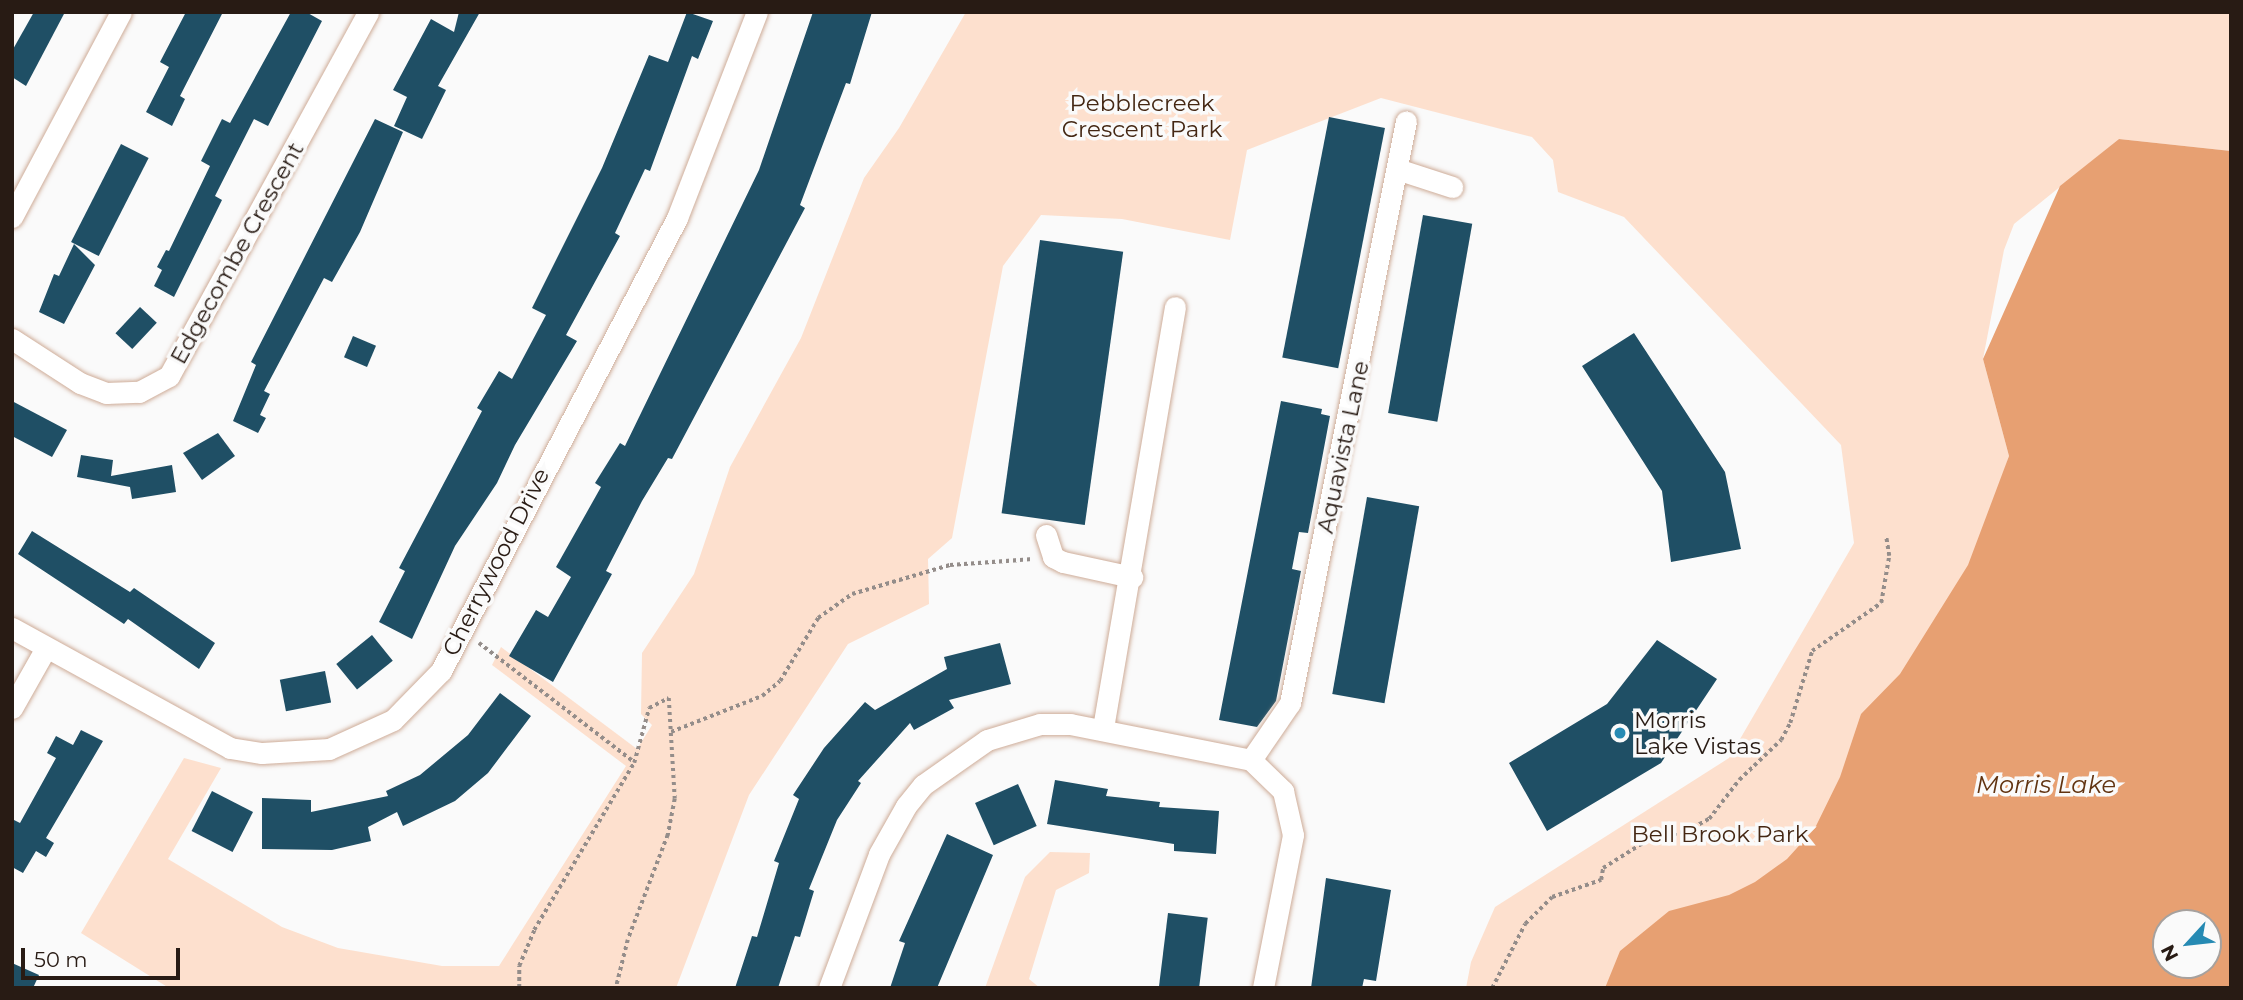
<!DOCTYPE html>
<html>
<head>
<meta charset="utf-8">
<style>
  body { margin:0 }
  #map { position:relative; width:2243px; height:1000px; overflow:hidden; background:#fafafa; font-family:Montserrat,sans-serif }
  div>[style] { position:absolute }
  .green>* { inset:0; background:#fde0ce }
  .water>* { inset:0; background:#e7a072 }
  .building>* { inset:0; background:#1f4f65; transform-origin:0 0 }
  .path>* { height:3.5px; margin-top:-1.75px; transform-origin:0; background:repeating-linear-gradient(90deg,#948d8a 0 3.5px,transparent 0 7px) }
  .roads { filter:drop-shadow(0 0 2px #ceac98) drop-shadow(0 0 2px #ceac98) }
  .minor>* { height:21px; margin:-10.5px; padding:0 10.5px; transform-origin:10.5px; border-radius:10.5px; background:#fff }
  .dots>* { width:19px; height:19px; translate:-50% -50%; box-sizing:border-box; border:4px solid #fafafa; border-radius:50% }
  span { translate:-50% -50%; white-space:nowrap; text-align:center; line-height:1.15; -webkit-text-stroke:7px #fafafa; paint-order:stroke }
  .park-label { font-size:23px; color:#442713 }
  .street-label { font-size:23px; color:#281b14 }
  .poi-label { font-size:23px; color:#281b14 }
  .left { translate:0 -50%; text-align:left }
  .water-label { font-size:24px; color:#613310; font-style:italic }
  .frame { position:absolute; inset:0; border:14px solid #281b14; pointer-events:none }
  .north { position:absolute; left:2152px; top:909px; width:70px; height:70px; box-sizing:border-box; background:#fafafa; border:2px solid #a6a19e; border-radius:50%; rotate:243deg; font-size:19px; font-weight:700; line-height:28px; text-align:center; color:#281b14 }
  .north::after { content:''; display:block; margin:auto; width:24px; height:32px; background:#268ab3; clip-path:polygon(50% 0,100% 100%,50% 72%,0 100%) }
  .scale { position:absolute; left:21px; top:948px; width:159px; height:32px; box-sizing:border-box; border:4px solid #281b14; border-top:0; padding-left:9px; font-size:21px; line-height:24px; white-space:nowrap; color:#281b14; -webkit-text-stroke:5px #fafafa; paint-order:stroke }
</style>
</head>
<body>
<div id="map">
  <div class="green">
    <div style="clip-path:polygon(966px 12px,2231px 12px,2231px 151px,2119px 139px,2014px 224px,2004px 250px,1983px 359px,2009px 456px,1974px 565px,1840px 819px,1650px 988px,1466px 988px,1471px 962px,1495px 907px,1729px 758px,1854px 543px,1841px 445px,1624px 217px,1558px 192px,1553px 160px,1532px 137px,1381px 98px,1247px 150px,1230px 240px,1122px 219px,1041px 215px,1003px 266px,952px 538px,928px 559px,929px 604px,848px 644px,749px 795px,676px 988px,169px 988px,81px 933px,184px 758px,221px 768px,168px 859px,282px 927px,338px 948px,442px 966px,499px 966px,626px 766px,492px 665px,501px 647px,637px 749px,652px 725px,641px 714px,642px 653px,694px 574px,730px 467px,801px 338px,864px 178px,899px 128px)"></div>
    <div style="clip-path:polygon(1050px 852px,1090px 853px,1089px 873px,1056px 890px,1029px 979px,1040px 988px,985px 988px,1025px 877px)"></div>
  </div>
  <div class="water">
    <div style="clip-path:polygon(evenodd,2119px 139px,2231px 151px,2231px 988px,1605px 988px,1620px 951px,1669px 911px,1729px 895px,1755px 882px,1787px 859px,1815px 828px,1840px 777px,1861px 714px,1900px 674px,1968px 565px,2009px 456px,1983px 359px,2060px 186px,2119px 139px,2166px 923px,2208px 923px,2208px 965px,2166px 965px,2166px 923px)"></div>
  </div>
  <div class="building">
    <div style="clip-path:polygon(34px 12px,65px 12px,26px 86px,12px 77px,12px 51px)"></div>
    <div style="clip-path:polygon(186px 12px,223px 12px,180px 96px,185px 99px,172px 126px,146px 112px,169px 67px,160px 62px)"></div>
    <div style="clip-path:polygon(291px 12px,306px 12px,322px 21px,268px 126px,254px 119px,215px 196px,222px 200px,174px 297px,154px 286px,162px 270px,157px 267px,166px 250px,169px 251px,210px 166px,201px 161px,222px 119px,230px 123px)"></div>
    <div style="clip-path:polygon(459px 12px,480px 12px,438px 86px,446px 90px,422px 139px,394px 126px,407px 97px,393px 90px,431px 19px,454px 32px)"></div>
    <div style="clip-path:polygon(687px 12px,713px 21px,698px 59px,692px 56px,650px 171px,645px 169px,615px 233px,620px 236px,566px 335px,577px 341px,515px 445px,497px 483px,455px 546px,412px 639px,379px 622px,405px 571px,399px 568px,482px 411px,477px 408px,499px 371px,512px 379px,546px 315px,532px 308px,602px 168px,649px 55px,668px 62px)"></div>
    <div style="clip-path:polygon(813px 12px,872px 12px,850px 84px,846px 83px,800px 205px,805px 208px,672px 459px,668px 458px,642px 501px,606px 571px,612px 574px,553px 682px,509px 656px,536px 610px,548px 617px,571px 577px,556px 567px,601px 487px,595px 483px,620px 443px,625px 446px,759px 170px)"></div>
    <div style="left:1329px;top:117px;width:57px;height:245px;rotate:11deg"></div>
    <div style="clip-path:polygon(375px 119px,403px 132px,360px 232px,332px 282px,324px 278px,264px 391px,270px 394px,260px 415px,266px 418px,258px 433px,233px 421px,256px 365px,251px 362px)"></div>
    <div style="left:121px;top:144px;width:31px;height:110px;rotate:27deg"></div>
    <div style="left:1423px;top:215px;width:50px;height:201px;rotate:10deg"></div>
    <div style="left:1040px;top:240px;width:84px;height:276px;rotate:8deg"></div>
    <div style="clip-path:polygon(74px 244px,95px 265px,64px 324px,39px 312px,54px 274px,59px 276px)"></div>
    <div style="left:140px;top:307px;width:23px;height:36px;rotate:43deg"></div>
    <div style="clip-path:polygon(1634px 333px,1725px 472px,1741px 549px,1671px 562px,1662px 491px,1582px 366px)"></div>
    <div style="left:353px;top:336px;width:25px;height:23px;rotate:23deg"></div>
    <div style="clip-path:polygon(12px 401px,67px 430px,52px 457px,12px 436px)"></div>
    <div style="clip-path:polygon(1281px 401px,1322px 409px,1321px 414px,1330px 416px,1308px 533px,1299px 532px,1292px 569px,1301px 571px,1276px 701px,1257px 727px,1219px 720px)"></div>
    <div style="clip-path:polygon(218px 433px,235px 456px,202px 480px,183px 453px)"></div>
    <div style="clip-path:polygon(81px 455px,113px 460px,111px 476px,172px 465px,176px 492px,132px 499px,130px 487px,77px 477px)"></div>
    <div style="left:1367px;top:497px;width:53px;height:200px;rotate:10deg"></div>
    <div style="clip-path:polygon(32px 531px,130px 592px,134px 588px,215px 643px,199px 669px,128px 619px,124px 624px,18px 554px)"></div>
    <div style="left:372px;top:635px;width:33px;height:46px;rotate:51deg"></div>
    <div style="clip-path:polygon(1657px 640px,1717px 679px,1661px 763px,1547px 831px,1509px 763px,1607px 704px)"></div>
    <div style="clip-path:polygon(1000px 643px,1011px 684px,949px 700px,954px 708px,914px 730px,910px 723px,858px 781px,861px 783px,837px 820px,809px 889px,814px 891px,800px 937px,795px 936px,778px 988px,735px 988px,752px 936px,757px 937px,779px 863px,774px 861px,799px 799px,793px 795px,824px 748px,865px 702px,875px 710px,947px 669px,944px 657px)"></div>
    <div style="left:325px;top:671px;width:32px;height:46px;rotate:79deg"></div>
    <div style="clip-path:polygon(500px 693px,531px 716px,488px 773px,455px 801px,403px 826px,397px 812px,368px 827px,371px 841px,332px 850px,262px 849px,262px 798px,311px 800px,311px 812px,388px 796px,386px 791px,420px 775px,468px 735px)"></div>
    <div style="clip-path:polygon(81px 730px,103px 741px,46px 838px,54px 843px,46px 857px,36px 851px,23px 873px,12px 867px,12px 819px,20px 823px,56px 758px,47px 753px,56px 736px,73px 745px)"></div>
    <div style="clip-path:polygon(1055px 780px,1108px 789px,1106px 796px,1160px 802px,1159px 807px,1219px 811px,1216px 854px,1174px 851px,1174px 844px,1047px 824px)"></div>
    <div style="left:1018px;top:784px;width:46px;height:47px;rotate:66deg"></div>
    <div style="left:212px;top:791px;width:46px;height:45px;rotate:27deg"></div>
    <div style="clip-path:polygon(947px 834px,993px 855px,937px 988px,890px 988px,905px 943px,899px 941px)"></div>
    <div style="clip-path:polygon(1326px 878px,1391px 890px,1376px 981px,1364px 979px,1362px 988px,1311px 988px)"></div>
    <div style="left:1168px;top:913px;width:40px;height:76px;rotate:7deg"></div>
    <div style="clip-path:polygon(12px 963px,39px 975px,33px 988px,12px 988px)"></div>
  </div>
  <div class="path">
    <div style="left:479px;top:643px;width:195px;rotate:37.5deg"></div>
    <div style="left:671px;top:732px;width:98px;rotate:-21.6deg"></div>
    <div style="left:762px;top:696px;width:23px;rotate:-40deg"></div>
    <div style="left:780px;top:681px;width:74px;rotate:-58.9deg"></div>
    <div style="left:818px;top:618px;width:42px;rotate:-35.2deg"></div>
    <div style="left:852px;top:594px;width:102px;rotate:-16.5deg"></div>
    <div style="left:950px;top:565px;width:83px;rotate:-4.1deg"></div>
    <div style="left:519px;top:988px;width:22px;rotate:-90deg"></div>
    <div style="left:519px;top:966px;width:39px;rotate:-67deg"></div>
    <div style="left:534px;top:930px;width:195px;rotate:-59.1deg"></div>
    <div style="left:634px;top:763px;width:57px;rotate:-74.7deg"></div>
    <div style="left:649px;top:708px;width:22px;rotate:-27deg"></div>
    <div style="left:669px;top:698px;width:101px;rotate:86.6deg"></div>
    <div style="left:675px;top:799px;width:37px;rotate:101deg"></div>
    <div style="left:668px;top:835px;width:112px;rotate:110.9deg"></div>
    <div style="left:628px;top:940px;width:49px;rotate:104deg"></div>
    <div style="left:1492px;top:988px;width:72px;rotate:-62.7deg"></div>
    <div style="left:1525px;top:924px;width:38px;rotate:-45deg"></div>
    <div style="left:1552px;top:897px;width:52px;rotate:-19.1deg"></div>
    <div style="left:1601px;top:880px;width:12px;rotate:-81deg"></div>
    <div style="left:1603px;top:868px;width:51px;rotate:-32.1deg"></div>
    <div style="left:1646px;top:841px;width:42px;rotate:-13.7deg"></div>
    <div style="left:1687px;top:831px;width:25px;rotate:-29deg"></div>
    <div style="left:1709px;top:819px;width:49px;rotate:-52.4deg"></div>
    <div style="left:1739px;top:780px;width:58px;rotate:-43.6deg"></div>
    <div style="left:1781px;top:740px;width:19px;rotate:-62deg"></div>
    <div style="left:1790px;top:723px;width:75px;rotate:-73deg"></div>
    <div style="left:1812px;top:651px;width:84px;rotate:-34.8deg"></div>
    <div style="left:1881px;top:603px;width:48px;rotate:-80.3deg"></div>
    <div style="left:1889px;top:556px;width:18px;rotate:-99deg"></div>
  </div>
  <div class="roads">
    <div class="minor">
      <div style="left:1400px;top:170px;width:55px;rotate:18.1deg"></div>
      <div style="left:12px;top:217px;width:232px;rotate:-62deg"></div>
      <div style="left:12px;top:339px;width:81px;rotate:32.9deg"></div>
      <div style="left:80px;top:383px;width:28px;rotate:21deg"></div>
      <div style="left:106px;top:393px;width:33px;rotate:-2deg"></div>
      <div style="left:139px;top:392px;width:34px;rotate:-28deg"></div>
      <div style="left:169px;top:376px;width:415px;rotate:-61.3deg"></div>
      <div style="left:1046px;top:535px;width:23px;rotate:72deg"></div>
      <div style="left:1053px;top:557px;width:11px;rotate:27deg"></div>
      <div style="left:1063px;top:562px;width:71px;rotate:12.3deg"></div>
      <div style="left:12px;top:628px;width:249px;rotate:28.8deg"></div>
      <div style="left:230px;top:748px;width:32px;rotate:9deg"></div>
      <div style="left:262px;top:753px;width:67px;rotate:-3.4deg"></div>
      <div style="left:329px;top:749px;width:70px;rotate:-24.4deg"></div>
      <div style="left:393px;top:720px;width:69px;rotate:-45.6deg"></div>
      <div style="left:441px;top:671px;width:511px;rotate:-62.48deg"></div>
      <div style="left:677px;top:218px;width:221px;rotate:-68.8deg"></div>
      <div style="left:12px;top:708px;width:69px;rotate:-60.5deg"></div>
      <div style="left:1103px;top:728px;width:427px;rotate:-80.3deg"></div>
      <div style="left:1251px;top:760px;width:69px;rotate:-55.6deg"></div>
      <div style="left:1290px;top:703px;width:593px;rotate:-78.73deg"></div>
      <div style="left:829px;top:988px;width:143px;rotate:-69.5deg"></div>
      <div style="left:879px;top:854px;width:55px;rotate:-60.6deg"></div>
      <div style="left:906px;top:806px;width:27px;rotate:-51deg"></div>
      <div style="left:923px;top:785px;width:78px;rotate:-35.1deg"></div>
      <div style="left:987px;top:740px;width:55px;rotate:-16.8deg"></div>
      <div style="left:1040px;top:724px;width:30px"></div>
      <div style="left:1070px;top:724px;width:185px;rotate:11.2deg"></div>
      <div style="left:1251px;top:760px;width:45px;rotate:44.1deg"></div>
      <div style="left:1283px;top:791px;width:45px;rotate:77.2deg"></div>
      <div style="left:1293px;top:835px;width:156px;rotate:101.1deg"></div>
    </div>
  </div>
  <div class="dots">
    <div style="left:1620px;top:733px;background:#268ab3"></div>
  </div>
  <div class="park-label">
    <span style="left:1142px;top:116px">Pebblecreek<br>Crescent Park</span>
    <span style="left:1720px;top:834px">Bell Brook Park</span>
  </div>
  <div class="street-label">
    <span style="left:237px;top:253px;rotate:-61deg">Edgecombe Crescent</span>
    <span style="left:1343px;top:447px;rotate:-78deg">Aquavista Lane</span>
    <span style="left:496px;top:562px;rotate:-63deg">Cherrywood Drive</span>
  </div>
  <div class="poi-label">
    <span class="left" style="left:1634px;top:733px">Morris<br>Lake Vistas</span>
  </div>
  <div class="water-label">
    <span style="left:2046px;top:785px">Morris Lake</span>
  </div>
  <div class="frame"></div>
  <div class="north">N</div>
  <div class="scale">50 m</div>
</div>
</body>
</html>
